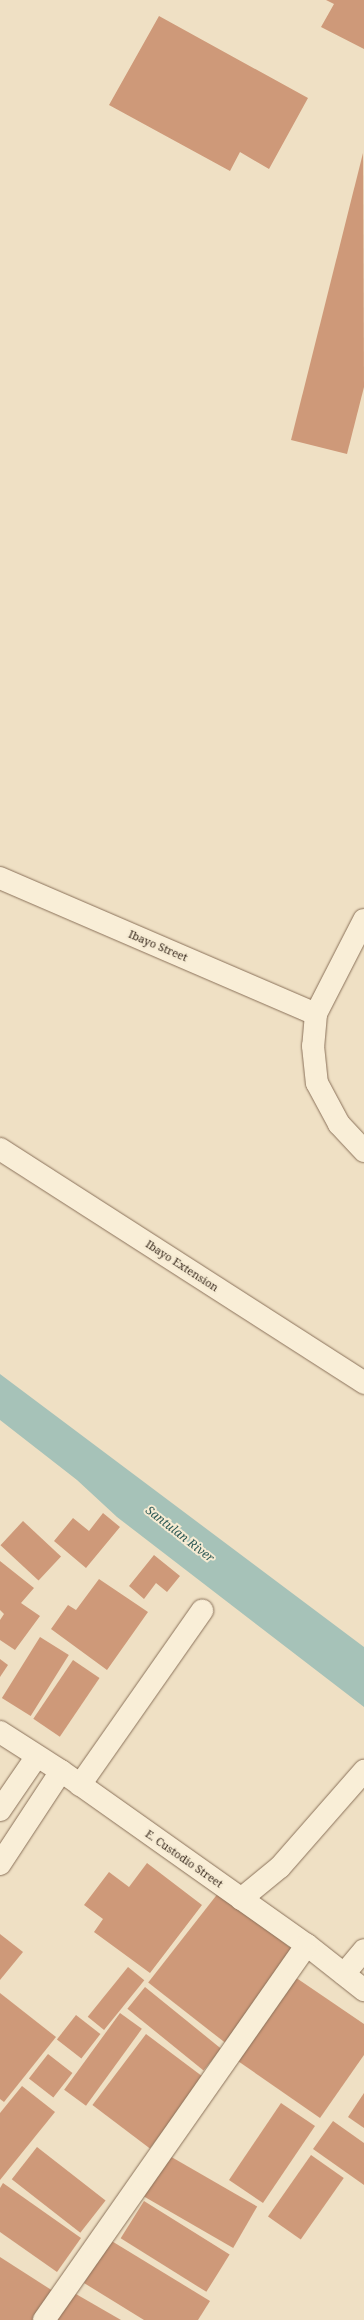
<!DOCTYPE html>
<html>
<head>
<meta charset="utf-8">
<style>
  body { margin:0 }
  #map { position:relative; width:364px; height:2320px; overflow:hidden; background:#efe0c4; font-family:"Noto Serif",serif }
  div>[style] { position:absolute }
  .water>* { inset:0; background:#a6c2b8 }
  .building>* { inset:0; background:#ce9979; transform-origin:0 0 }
  .roads { filter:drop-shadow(0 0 1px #8a715a) drop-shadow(0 0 1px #8a715a) }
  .minor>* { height:22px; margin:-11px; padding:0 11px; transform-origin:11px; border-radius:11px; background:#f9eed7 }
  span { translate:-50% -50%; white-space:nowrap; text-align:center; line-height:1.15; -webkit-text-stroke:4px #f6ebd3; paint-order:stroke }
  .street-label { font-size:11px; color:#392a1e }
  .water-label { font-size:12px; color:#2d5955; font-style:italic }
</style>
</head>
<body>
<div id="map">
  <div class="water">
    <div style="clip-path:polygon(0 1374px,364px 1647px,364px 1707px,117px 1517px,77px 1480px,0 1420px)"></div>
  </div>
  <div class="building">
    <div style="clip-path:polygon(326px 0,364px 0,364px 49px,321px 27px,334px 4px)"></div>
    <div style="clip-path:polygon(159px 16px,308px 98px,269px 169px,240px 152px,230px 171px,109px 105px)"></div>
    <div style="clip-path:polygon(363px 153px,364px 387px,347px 454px,291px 440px)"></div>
    <div style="clip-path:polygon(103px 1513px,120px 1527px,86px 1568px,54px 1541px,73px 1518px,89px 1531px)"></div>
    <div style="left:23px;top:1521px;width:52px;height:33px;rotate:43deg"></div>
    <div style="clip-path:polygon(154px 1555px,180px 1576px,167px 1592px,156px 1583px,144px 1599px,129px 1586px)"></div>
    <div style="clip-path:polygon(0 1561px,34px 1588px,21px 1603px,40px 1616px,15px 1650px,0 1640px,0 1620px,4px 1614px,0 1610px)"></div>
    <div style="clip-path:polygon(99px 1579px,148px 1612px,107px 1670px,51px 1629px,68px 1605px,76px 1610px)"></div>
    <div style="left:40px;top:1637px;width:34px;height:72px;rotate:32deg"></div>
    <div style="clip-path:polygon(0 1659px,8px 1665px,0 1677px)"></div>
    <div style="left:73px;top:1660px;width:32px;height:71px;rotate:34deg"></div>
    <div style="clip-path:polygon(147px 1863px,202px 1905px,150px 1973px,94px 1932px,103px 1919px,84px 1905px,109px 1872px,129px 1887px)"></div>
    <div style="left:219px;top:1892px;width:97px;height:115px;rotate:38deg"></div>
    <div style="clip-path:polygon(0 1934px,23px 1952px,0 1980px)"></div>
    <div style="left:128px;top:1967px;width:21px;height:64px;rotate:39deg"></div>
    <div style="clip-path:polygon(292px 1975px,364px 2024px,364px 2055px,320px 2118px,235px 2059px)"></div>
    <div style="left:145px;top:1987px;width:98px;height:28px;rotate:39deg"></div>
    <div style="clip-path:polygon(0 1993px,56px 2037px,4px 2102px,0 2099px)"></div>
    <div style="left:120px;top:2013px;width:27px;height:95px;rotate:36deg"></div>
    <div style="left:76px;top:2015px;width:31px;height:31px;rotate:38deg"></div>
    <div style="left:146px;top:2034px;width:72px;height:89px;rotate:37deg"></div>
    <div style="left:48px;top:2054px;width:31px;height:31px;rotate:38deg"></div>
    <div style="clip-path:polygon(22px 2086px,55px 2112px,0 2180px,0 2113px)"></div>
    <div style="clip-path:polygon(364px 2093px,364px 2128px,348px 2117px)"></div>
    <div style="left:281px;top:2103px;width:41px;height:93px;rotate:34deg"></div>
    <div style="clip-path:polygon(333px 2121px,364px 2143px,364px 2185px,313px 2149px)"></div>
    <div style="left:37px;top:2147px;width:87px;height:41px;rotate:38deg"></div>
    <div style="left:168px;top:2155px;width:103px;height:48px;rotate:30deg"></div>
    <div style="left:311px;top:2155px;width:40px;height:75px;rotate:35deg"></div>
    <div style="clip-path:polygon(3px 2183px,81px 2238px,57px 2272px,0 2232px,0 2188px)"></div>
    <div style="left:144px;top:2201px;width:101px;height:44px;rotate:32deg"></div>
    <div style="clip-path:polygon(110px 2240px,210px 2301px,198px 2320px,144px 2320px,84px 2283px)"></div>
    <div style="clip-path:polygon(0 2257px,53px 2291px,34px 2320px,0 2320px)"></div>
    <div style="clip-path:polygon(69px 2290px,121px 2320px,52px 2320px)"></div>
  </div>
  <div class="roads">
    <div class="minor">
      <div style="left:0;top:878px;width:344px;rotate:23.3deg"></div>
      <div style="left:364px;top:920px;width:106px;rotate:117.1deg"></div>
      <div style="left:316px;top:1014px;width:32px;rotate:95deg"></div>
      <div style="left:313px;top:1046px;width:37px;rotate:84deg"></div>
      <div style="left:317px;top:1083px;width:47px;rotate:61.8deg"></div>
      <div style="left:339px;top:1124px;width:37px;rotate:47deg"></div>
      <div style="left:0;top:1149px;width:433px;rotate:32.7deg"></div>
      <div style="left:0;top:1732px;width:72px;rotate:32.6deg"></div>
      <div style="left:61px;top:1771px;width:301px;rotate:35.3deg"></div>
      <div style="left:307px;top:1945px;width:73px;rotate:38.3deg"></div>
      <div style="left:80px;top:1785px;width:213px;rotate:-55deg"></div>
      <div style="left:0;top:1810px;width:65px;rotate:-55.6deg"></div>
      <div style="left:0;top:1864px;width:111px;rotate:-56.7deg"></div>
      <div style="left:241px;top:1899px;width:50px;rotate:-39.4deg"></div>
      <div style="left:280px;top:1867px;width:128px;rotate:-48.8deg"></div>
      <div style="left:344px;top:1974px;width:31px;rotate:-50deg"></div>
      <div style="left:44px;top:2320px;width:458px;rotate:-55deg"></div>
    </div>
  </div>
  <div class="street-label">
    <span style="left:158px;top:946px;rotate:23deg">Ibayo Street</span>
    <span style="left:182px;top:1266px;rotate:33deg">Ibayo Extension</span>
    <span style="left:184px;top:1859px;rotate:35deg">E. Custodio Street</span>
  </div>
  <div class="water-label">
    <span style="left:180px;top:1534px;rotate:38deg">Santulan River</span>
  </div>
</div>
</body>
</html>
